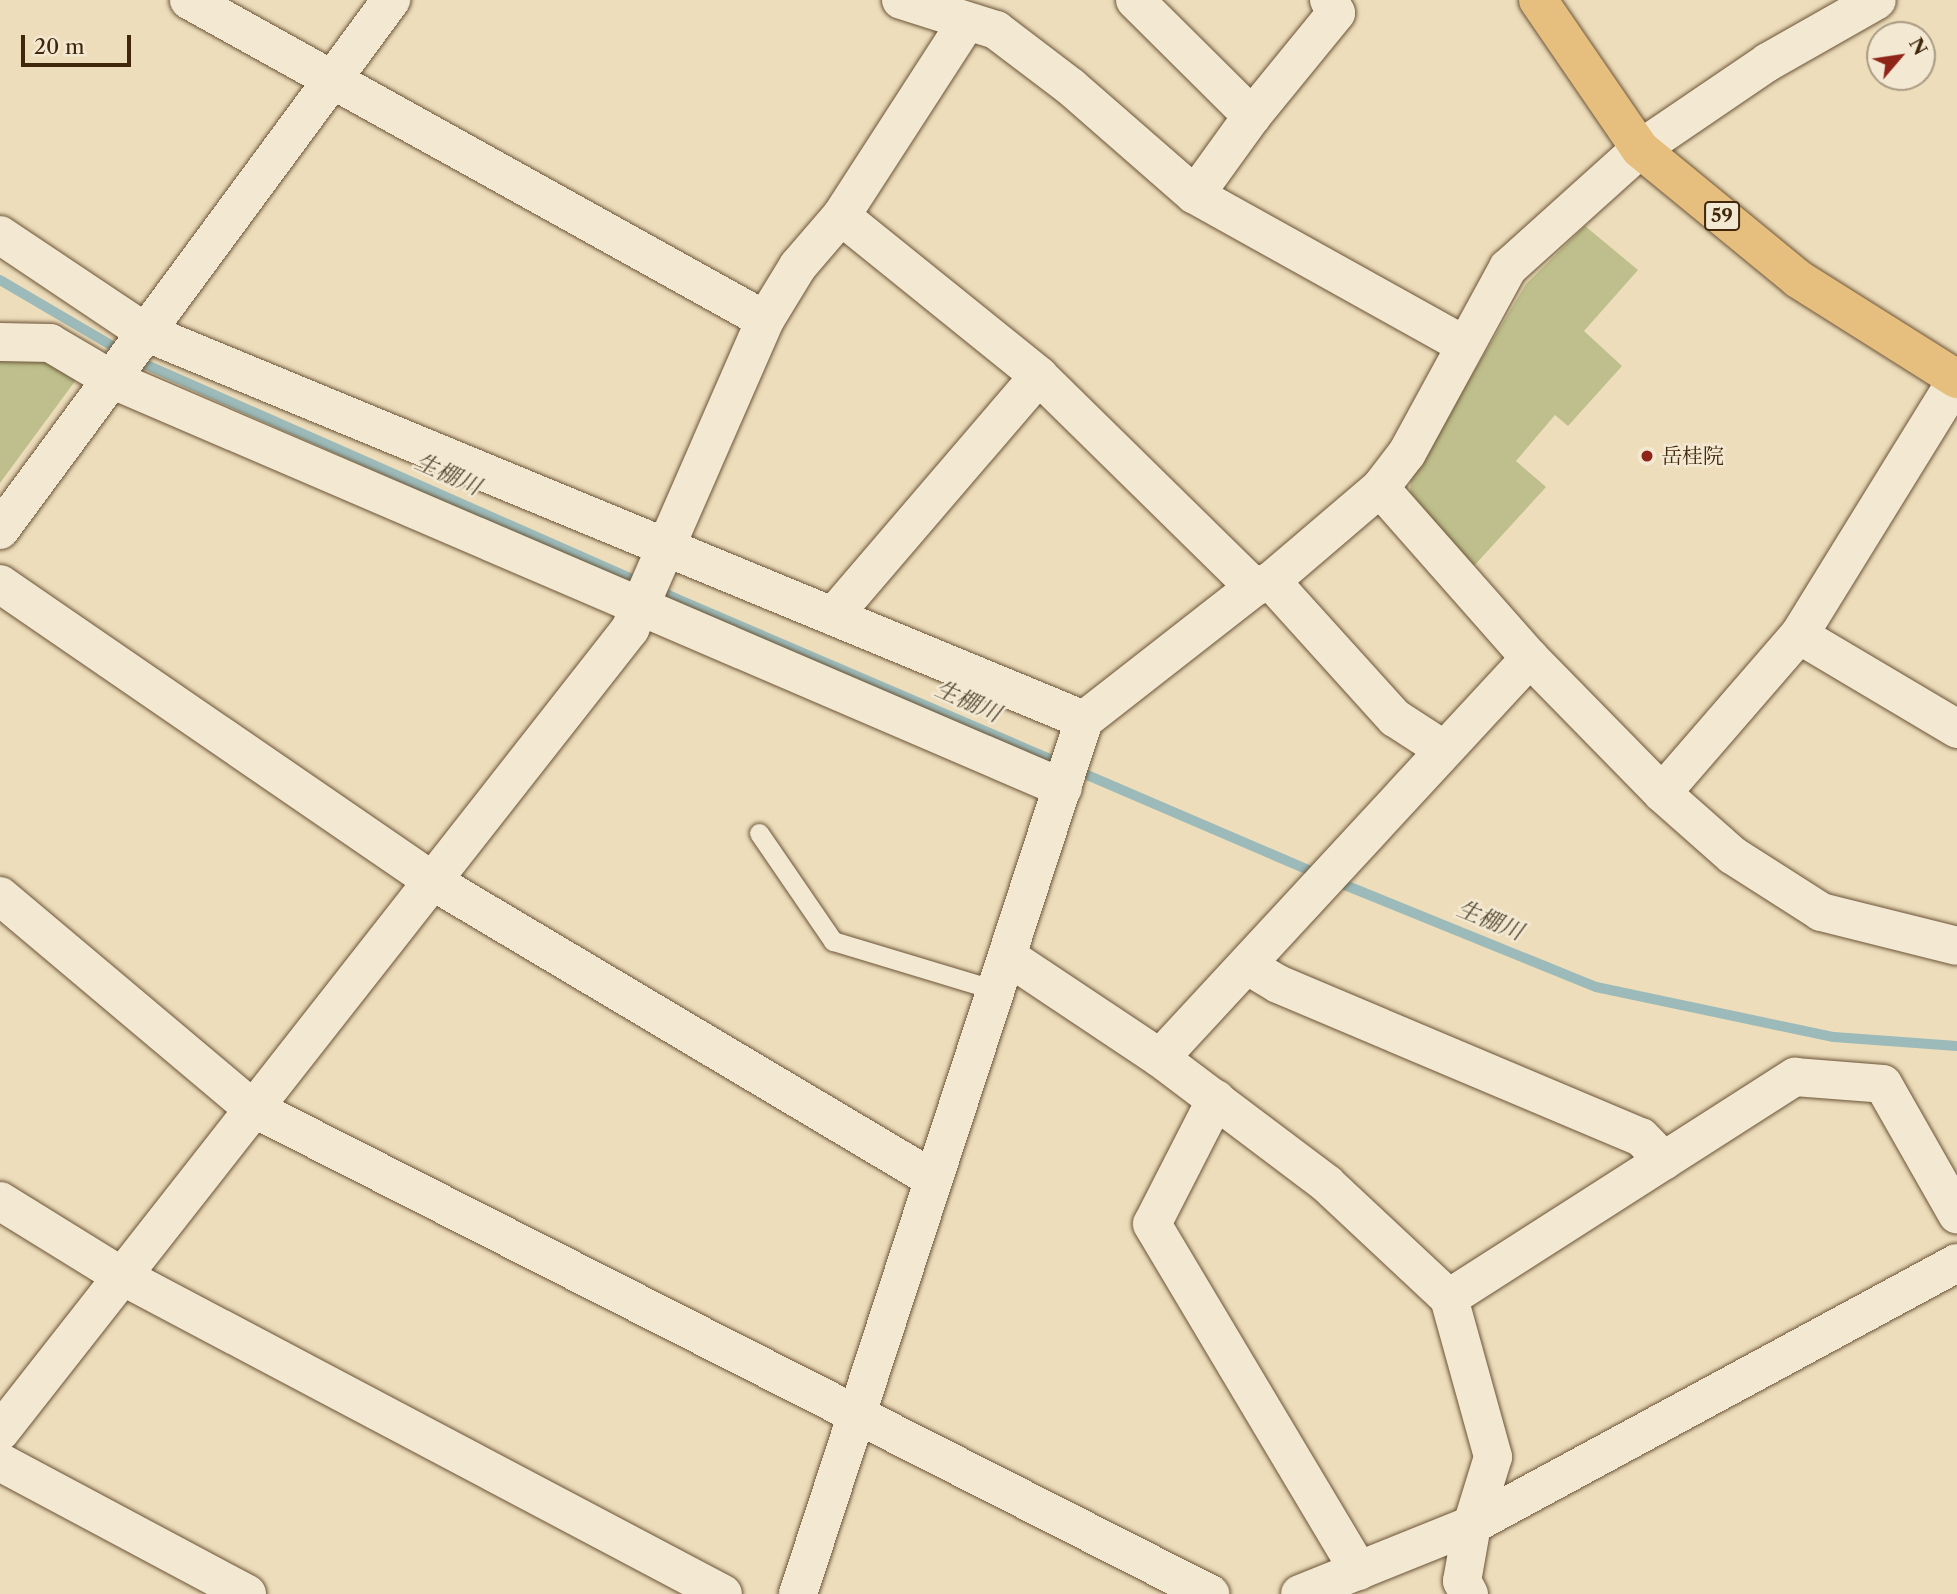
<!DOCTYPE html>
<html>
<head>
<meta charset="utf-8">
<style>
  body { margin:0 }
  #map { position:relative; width:1957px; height:1594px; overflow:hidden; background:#edddbb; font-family:"Libre Caslon Text","Noto Serif JP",serif }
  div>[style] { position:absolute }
  .green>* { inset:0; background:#bebf8c }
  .stream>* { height:10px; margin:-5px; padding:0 5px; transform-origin:5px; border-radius:5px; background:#9bbab9 }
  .roads { filter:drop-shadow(0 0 2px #6b5437) drop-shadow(0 0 2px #6b5437) }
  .service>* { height:19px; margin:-9.5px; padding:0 9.5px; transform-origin:9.5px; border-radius:9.5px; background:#f3e9d3 }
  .minor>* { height:38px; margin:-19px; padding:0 19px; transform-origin:19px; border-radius:19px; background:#f3e9d3 }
  .tertiary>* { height:38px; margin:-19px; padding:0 19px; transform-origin:19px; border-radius:19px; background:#f3e9d3 }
  .primary>* { height:38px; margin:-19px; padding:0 19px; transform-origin:19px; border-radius:19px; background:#e6be7e }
  .dots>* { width:19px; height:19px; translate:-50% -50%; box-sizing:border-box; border:4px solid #f3e9d3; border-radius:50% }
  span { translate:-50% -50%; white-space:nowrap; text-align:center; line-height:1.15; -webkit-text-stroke:5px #f3e9d3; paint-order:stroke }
  .shield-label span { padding:2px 5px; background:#f3e9d3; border:2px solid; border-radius:5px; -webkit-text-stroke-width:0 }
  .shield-label { font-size:19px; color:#40260b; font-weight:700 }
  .poi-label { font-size:21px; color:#40260b }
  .left { translate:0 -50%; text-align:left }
  .water-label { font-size:23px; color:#574b36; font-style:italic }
  .north { position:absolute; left:1866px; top:21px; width:70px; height:70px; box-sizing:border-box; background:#f3e9d3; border:2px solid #ab9b83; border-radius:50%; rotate:61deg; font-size:19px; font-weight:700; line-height:28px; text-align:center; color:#40260b }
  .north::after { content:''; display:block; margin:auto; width:24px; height:32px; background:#8f2418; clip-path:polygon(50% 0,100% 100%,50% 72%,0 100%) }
  .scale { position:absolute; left:21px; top:35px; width:110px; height:32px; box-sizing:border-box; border:4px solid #40260b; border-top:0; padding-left:9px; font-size:21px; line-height:24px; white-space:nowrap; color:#40260b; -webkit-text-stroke:5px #f3e9d3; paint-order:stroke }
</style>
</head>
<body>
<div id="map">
  <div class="green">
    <div style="clip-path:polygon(1585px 226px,1638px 270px,1584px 331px,1622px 366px,1568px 426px,1555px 415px,1516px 461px,1546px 487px,1472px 568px,1410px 492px,1411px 477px,1526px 284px)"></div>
    <div style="clip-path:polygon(54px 354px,81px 373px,0 483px,0 356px)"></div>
  </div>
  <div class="stream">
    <div style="left:0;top:280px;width:162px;rotate:30.4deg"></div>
    <div style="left:140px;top:362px;width:585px;rotate:23.8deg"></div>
    <div style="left:675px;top:598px;width:702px;rotate:23.24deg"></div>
    <div style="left:1335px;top:881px;width:282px;rotate:22.1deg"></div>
    <div style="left:1596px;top:987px;width:243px;rotate:11.9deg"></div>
    <div style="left:1834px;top:1037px;width:123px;rotate:4.2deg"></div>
  </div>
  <div class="roads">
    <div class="service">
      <div style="left:759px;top:833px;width:131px;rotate:55.6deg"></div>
      <div style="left:833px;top:941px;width:169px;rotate:16.8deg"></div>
    </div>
    <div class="minor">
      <div style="left:901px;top:0;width:100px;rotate:17.5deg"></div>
      <div style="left:996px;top:30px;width:94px;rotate:37.2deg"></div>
      <div style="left:1071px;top:87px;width:164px;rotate:41.1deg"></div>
      <div style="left:1195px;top:195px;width:309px;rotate:29.1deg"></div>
      <div style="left:1135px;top:0;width:165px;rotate:44.8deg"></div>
      <div style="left:1195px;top:195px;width:97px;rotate:-54.2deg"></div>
      <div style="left:1252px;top:116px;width:133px;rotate:-50.8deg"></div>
      <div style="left:1336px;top:13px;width:15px;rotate:-118deg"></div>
      <div style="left:841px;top:216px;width:255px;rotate:38.9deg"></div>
      <div style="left:765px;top:320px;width:63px;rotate:-58.6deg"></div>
      <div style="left:798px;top:266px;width:66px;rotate:-49.3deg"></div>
      <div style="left:841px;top:216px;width:230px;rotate:-57.1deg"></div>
      <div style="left:0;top:342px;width:50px;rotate:1.1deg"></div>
      <div style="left:50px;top:343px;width:71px;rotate:30.5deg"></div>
      <div style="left:111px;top:379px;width:1036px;rotate:23.25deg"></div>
      <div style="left:1380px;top:488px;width:227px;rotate:48.6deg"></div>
      <div style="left:1530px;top:658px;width:189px;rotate:45.6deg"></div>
      <div style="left:1662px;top:793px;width:94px;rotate:41.5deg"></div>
      <div style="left:1732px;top:855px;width:106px;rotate:32.6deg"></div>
      <div style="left:1821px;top:912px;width:140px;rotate:14deg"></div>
      <div style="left:0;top:530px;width:659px;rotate:-53.58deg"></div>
      <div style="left:1271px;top:581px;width:185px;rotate:47.9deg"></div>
      <div style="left:1395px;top:718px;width:57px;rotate:32.9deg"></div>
      <div style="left:0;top:584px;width:526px;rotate:34.47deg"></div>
      <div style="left:434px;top:882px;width:581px;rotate:30.76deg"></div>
      <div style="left:833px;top:616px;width:316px;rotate:-49.4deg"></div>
      <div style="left:1039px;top:376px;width:301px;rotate:44.5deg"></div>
      <div style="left:1799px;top:635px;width:184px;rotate:30.7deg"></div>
      <div style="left:1662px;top:793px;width:209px;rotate:-49.1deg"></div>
      <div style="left:1799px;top:635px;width:301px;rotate:-58.3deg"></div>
      <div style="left:0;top:896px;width:328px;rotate:40.1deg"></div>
      <div style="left:251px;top:1107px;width:1076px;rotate:26.92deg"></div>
      <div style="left:1007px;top:956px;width:184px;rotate:33.7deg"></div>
      <div style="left:1160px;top:1058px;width:209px;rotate:37deg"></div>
      <div style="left:1327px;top:1184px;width:167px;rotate:43.1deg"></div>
      <div style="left:1449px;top:1298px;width:165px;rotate:74.5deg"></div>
      <div style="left:1493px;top:1457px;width:71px;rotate:107.2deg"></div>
      <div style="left:1472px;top:1525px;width:57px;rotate:100.1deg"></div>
      <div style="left:1462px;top:1581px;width:15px;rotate:62deg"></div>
      <div style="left:1248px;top:966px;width:35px;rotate:31deg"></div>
      <div style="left:1278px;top:984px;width:394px;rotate:22.9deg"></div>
      <div style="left:1641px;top:1137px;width:33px;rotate:46deg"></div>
      <div style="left:1160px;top:1058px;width:545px;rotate:-47.23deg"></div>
      <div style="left:1216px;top:1099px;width:140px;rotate:117.1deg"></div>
      <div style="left:1152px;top:1224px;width:404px;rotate:59.2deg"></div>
      <div style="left:0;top:1201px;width:141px;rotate:31.7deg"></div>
      <div style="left:120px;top:1275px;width:682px;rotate:27.88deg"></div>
      <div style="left:1449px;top:1298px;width:411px;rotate:-32.6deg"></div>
      <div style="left:1795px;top:1077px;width:88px;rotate:4.5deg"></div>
      <div style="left:1883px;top:1084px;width:150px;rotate:60.4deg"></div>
      <div style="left:0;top:1432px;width:1021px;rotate:-51.88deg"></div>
      <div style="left:630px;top:629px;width:337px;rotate:-66.4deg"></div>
      <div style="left:765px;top:320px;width:659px;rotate:-150.95deg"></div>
      <div style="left:0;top:1462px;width:280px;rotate:28.1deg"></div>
      <div style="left:798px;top:1594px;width:920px;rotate:-71.88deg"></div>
      <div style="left:1084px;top:720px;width:216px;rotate:-38deg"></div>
      <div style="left:1254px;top:587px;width:18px;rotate:-19deg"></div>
      <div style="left:1271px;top:581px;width:143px;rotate:-40.5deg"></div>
      <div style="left:1380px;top:488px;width:44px;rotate:-52.4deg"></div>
      <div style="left:1407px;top:453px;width:211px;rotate:-61.4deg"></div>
      <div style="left:1508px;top:268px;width:178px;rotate:-42deg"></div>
      <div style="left:1640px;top:149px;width:155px;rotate:-34.2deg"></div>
      <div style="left:1768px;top:62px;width:125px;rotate:-29.6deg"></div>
      <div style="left:1300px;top:1594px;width:185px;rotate:-21.9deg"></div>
      <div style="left:1472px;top:1525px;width:551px;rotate:-28.38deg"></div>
    </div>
    <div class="tertiary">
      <div style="left:0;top:235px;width:174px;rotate:33.8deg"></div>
      <div style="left:145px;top:332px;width:1016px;rotate:22.45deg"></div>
    </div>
    <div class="primary">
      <div style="left:1538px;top:0;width:181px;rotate:55.6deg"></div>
      <div style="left:1640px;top:149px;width:205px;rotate:39.4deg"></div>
      <div style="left:1798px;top:279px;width:188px;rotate:32.2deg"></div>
    </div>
  </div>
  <div class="dots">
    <div style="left:1647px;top:456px;background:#8f2418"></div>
  </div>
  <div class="shield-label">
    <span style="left:1722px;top:216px">59</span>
  </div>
  <div class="poi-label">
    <span class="left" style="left:1661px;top:456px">岳桂院</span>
  </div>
  <div class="water-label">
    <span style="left:448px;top:474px;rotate:24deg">生棚川</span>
    <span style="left:968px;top:701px;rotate:24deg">生棚川</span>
    <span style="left:1490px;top:920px;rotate:22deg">生棚川</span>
  </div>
  <div class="north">N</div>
  <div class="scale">20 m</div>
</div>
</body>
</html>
